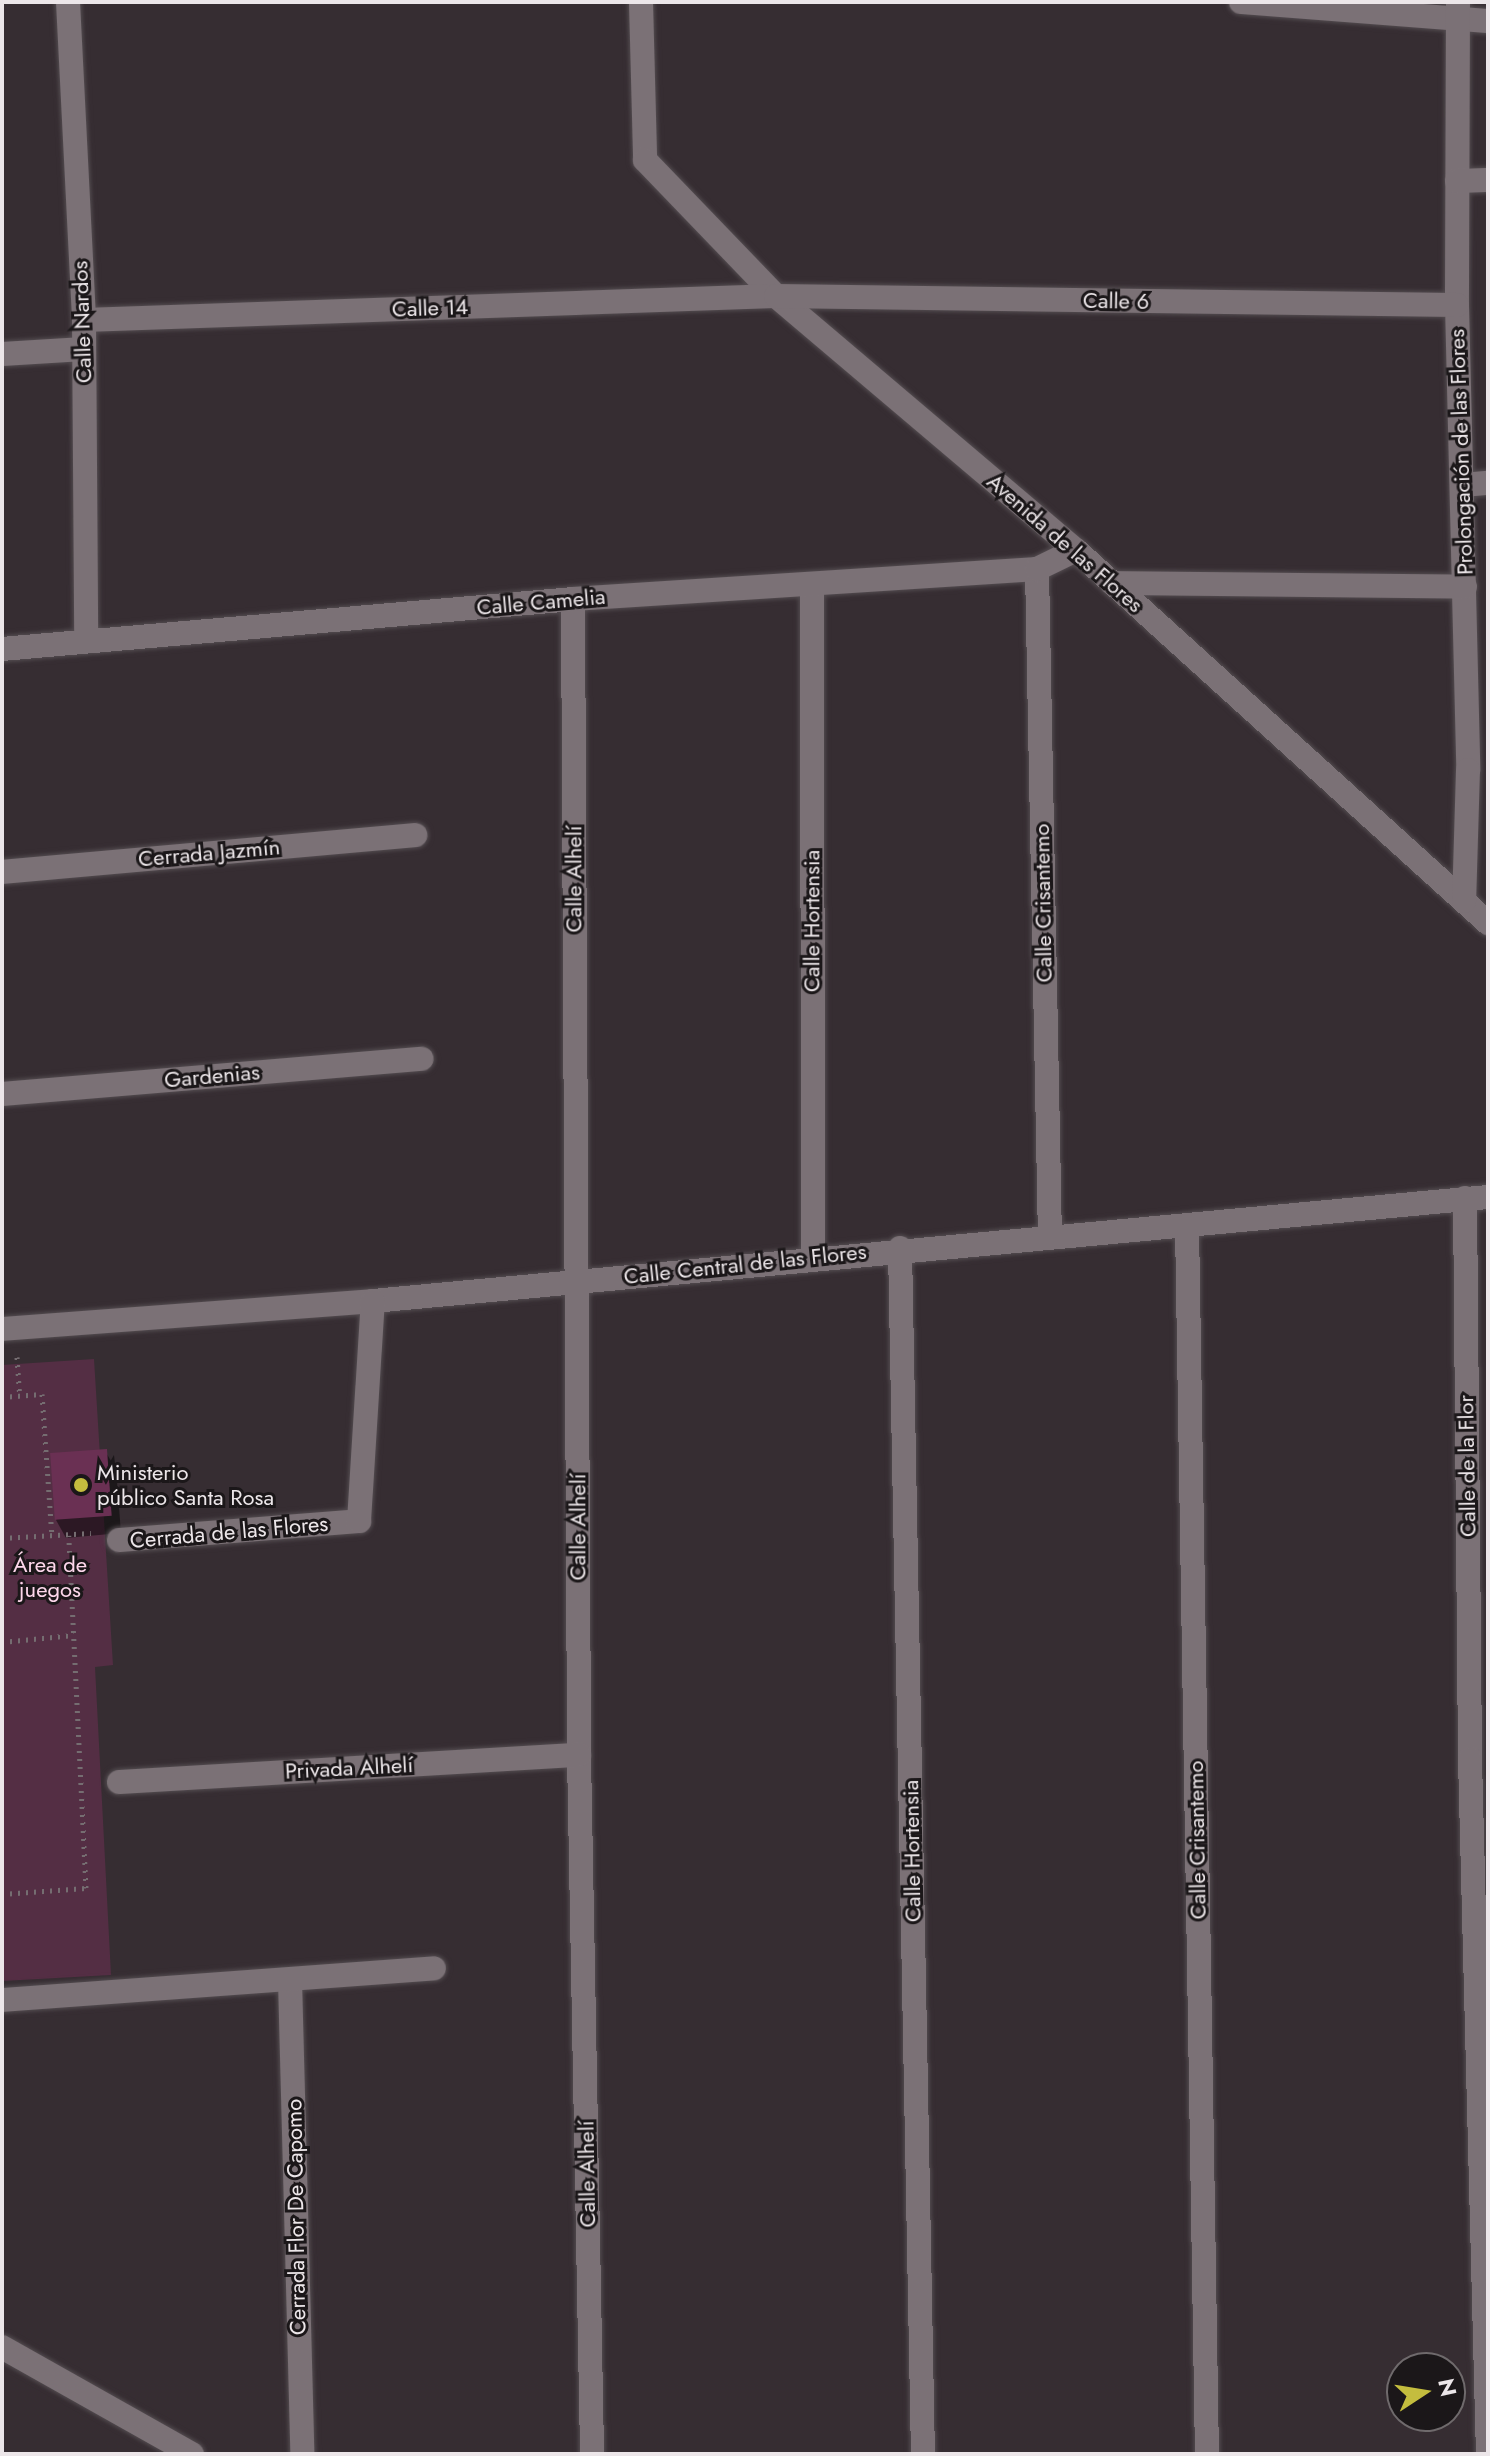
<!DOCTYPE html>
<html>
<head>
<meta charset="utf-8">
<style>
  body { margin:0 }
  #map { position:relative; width:1490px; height:2456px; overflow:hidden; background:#362d32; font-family:Jost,sans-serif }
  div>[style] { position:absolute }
  .green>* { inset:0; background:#542e44 }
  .shadow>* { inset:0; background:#0007 }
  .building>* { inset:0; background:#6a3053; transform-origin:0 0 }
  .path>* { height:5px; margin-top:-2.5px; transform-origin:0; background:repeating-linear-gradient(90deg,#756d71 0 2px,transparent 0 8px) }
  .roads { filter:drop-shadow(0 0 2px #534c50) drop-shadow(0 0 2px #534c50) }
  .minor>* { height:24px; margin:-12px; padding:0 12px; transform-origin:12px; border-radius:12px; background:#7b7176 }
  .dots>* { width:22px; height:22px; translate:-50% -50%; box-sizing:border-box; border:4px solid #1b1719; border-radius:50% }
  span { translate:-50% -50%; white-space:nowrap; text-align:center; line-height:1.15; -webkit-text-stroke:6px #1b1719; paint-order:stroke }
  .street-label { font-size:22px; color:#ece6e9 }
  .poi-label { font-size:22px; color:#ece6e9 }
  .left { translate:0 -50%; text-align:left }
  .park-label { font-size:22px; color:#fdd7eb }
  .frame { position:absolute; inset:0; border:4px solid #ece6e9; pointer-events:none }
  .north { position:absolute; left:1386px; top:2352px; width:80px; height:80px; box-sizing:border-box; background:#1b1719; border:2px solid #6f6a6c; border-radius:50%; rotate:78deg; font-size:22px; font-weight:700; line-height:32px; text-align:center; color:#ece6e9 }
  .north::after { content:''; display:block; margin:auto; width:28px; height:36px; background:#c4bd3e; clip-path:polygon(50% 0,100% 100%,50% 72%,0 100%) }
</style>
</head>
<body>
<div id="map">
  <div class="green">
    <div style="clip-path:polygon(94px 1359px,113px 1665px,95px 1667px,111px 1975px,2px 1981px,2px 1365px)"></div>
  </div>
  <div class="shadow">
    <div style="clip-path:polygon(105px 1451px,116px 1469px,121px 1533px,66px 1538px,56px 1520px)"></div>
  </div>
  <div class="building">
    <div style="left:107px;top:1449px;width:67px;height:57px;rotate:86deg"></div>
  </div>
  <div class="path">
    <div style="left:17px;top:1357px;width:39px;rotate:86deg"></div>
    <div style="left:2px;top:1397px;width:40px;rotate:-4.3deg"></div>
    <div style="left:42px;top:1394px;width:142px;rotate:86deg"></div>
    <div style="left:2px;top:1538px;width:89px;rotate:-3.2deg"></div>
    <div style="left:2px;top:1642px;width:72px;rotate:-5.6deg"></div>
    <div style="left:2px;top:1894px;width:84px;rotate:-4.1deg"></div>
    <div style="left:86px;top:1888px;width:353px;rotate:-92.8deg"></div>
  </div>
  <div class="roads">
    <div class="minor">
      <div style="left:68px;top:2px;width:318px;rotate:87.1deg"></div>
      <div style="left:84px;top:320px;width:321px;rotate:89.6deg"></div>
      <div style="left:641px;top:2px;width:158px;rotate:88.5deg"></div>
      <div style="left:645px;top:160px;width:189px;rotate:46.1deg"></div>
      <div style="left:776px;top:296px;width:393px;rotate:40.3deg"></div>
      <div style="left:1076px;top:550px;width:556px;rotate:42.16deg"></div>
      <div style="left:1241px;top:2px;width:248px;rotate:4.4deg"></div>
      <div style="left:1458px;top:2px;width:303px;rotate:90.2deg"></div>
      <div style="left:1457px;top:305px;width:465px;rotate:88.6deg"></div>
      <div style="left:1468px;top:770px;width:131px;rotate:91.7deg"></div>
      <div style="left:1457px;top:181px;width:31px;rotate:-2deg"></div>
      <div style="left:84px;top:320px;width:692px;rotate:-1.99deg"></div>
      <div style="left:776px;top:296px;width:681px;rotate:0.76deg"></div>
      <div style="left:2px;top:354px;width:82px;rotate:-3.5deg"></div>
      <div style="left:1463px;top:485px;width:25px;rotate:-5deg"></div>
      <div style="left:1037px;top:569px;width:668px;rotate:88.89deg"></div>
      <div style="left:1112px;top:583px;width:353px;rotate:0.6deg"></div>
      <div style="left:812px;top:585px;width:673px;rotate:89.91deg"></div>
      <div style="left:573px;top:599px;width:1156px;rotate:89.7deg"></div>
      <div style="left:579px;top:1755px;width:699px;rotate:88.93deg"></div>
      <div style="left:2px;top:649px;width:573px;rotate:-5deg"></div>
      <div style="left:573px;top:599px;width:465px;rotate:-3.7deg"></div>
      <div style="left:1037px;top:569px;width:43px;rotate:-26deg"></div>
      <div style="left:2px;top:872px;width:415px;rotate:-5.1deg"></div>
      <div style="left:2px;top:1094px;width:421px;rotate:-4.8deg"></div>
      <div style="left:1465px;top:1198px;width:561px;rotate:89.49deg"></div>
      <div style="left:1470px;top:1759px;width:695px;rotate:88.52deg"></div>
      <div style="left:1187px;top:1225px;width:1229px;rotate:89.07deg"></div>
      <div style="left:900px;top:1248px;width:1206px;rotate:88.91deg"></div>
      <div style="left:2px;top:1329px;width:372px;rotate:-4.3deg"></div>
      <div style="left:373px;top:1301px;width:1120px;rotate:-5.33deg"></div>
      <div style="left:119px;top:1540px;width:241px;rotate:-4.5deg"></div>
      <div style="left:359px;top:1521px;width:220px;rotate:-86.4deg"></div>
      <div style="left:119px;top:1782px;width:461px;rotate:-3.4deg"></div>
      <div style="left:290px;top:1980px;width:474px;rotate:88.5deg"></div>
      <div style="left:2px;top:2000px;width:433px;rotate:-4.2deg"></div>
      <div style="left:2px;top:2347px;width:218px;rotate:29.4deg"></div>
    </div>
  </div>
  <div class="dots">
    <div style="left:81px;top:1485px;background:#c4bd3e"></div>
  </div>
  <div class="street-label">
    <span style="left:1116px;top:301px;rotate:1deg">Calle 6</span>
    <span style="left:430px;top:308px;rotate:-2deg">Calle 14</span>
    <span style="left:82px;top:322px;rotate:-92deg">Calle Nardos</span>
    <span style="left:1461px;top:452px;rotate:-92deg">Prolongación de las Flores</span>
    <span style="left:1065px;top:543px;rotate:41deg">Avenida de las Flores</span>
    <span style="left:541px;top:602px;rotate:-5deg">Calle Camelia</span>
    <span style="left:209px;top:853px;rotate:-5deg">Cerrada Jazmín</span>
    <span style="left:574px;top:879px;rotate:-90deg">Calle Alhelí</span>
    <span style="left:1043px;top:903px;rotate:-91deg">Calle Crisantemo</span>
    <span style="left:812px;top:921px;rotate:-90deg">Calle Hortensia</span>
    <span style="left:212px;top:1076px;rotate:-5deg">Gardenias</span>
    <span style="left:745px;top:1264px;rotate:-6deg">Calle Central de las Flores</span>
    <span style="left:1467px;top:1466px;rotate:-91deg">Calle de la Flor</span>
    <span style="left:578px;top:1527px;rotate:-90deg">Calle Alhelí</span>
    <span style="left:229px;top:1532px;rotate:-5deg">Cerrada de las Flores</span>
    <span style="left:349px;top:1768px;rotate:-3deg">Privada Alhelí</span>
    <span style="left:1197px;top:1840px;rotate:-91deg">Calle Crisantemo</span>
    <span style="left:912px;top:1851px;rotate:-91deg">Calle Hortensia</span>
    <span style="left:587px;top:2174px;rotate:-91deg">Calle Alhelí</span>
    <span style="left:296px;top:2217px;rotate:-91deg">Cerrada Flor De Capomo</span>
  </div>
  <div class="poi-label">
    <span class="left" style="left:97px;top:1485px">Ministerio<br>público Santa Rosa</span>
  </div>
  <div class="park-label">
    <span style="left:50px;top:1577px">Área de<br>juegos</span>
  </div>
  <div class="frame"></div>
  <div class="north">N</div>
</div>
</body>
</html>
